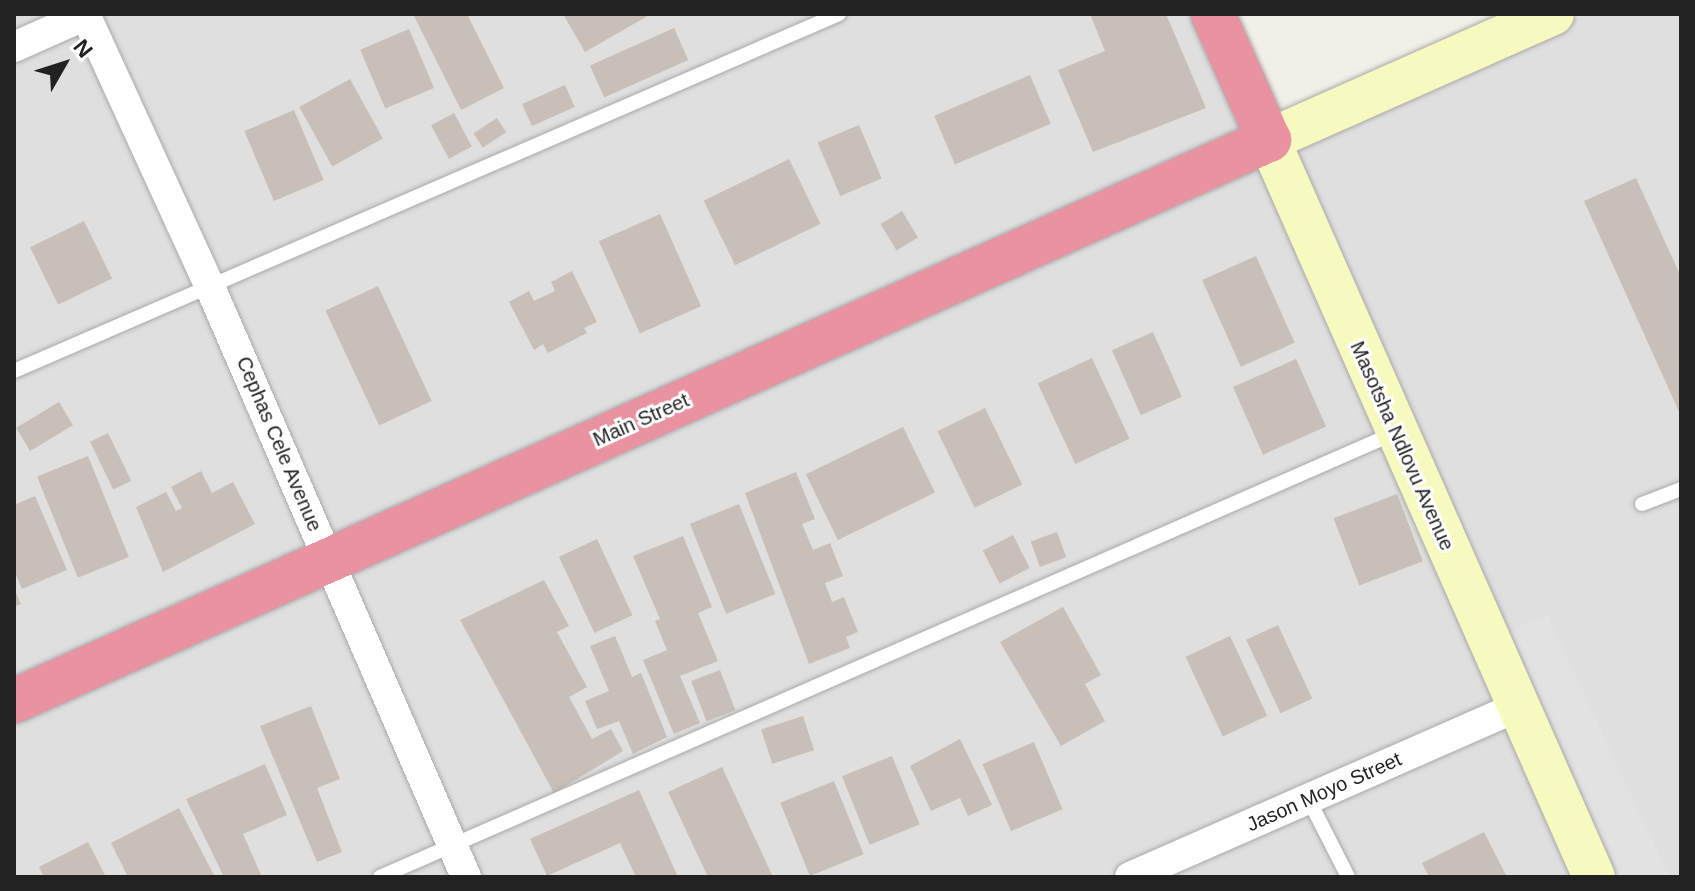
<!DOCTYPE html>
<html>
<head>
<meta charset="utf-8">
<style>
  body { margin:0 }
  #map { position:relative; width:1695px; height:891px; overflow:hidden; background:#f2efe9; font-family:Arial,sans-serif }
  div>[style] { position:absolute }
  .residential>* { inset:0; background:#e0dfdf }
  .parking>* { inset:0; background:#e2e2e2; transform-origin:0 0 }
  .building>* { inset:0; background:#c7bfb8; transform-origin:0 0 }
  .roads { filter:drop-shadow(0 0 2px #a9a9a9) drop-shadow(0 0 2px #a9a9a9) }
  .lane>* { height:14px; margin:-7px; padding:0 7px; transform-origin:7px; border-radius:7px; background:#fff }
  .street>* { height:30px; margin:-15px; padding:0 15px; transform-origin:15px; border-radius:15px; background:#fff }
  .secondary>* { height:42px; margin:-21px; padding:0 21px; transform-origin:21px; border-radius:21px; background:#f7fabf }
  .highway>* { height:44px; margin:-22px; padding:0 22px; transform-origin:22px; border-radius:22px; background:#e892a2 }
  span { translate:-50% -50%; white-space:nowrap; text-align:center; line-height:1.15; -webkit-text-stroke:6px #fff; paint-order:stroke }
  .street-label { font-size:20px; color:#222 }
  .frame { position:absolute; inset:0; border:16px solid #222; pointer-events:none }
  .north { position:absolute; left:24px; top:24px; width:80px; height:80px; -webkit-text-stroke:6px #fff; paint-order:stroke; rotate:51deg; font-size:22px; font-weight:700; line-height:32px; text-align:center; color:#222 }
  .north::after { content:''; display:block; margin:auto; width:28px; height:36px; background:#222; clip-path:polygon(50% 0,100% 100%,50% 72%,0 100%) }
</style>
</head>
<body>
<div id="map">
  <div class="residential">
    <div style="clip-path:polygon(14px 14px,1198px 14px,1261px 158px,1585px 14px,1681px 14px,1681px 877px,14px 877px)"></div>
  </div>
  <div class="parking">
    <div style="left:1547px;top:614px;width:289px;height:65px;rotate:65deg"></div>
  </div>
  <div class="building">
    <div style="clip-path:polygon(413px 14px,467px 14px,504px 88px,461px 110px)"></div>
    <div style="clip-path:polygon(563px 14px,651px 14px,585px 52px)"></div>
    <div style="clip-path:polygon(1090px 14px,1166px 14px,1206px 108px,1093px 152px,1058px 70px,1105px 51px)"></div>
    <div style="left:674px;top:28px;width:35px;height:92px;rotate:66deg"></div>
    <div style="left:409px;top:29px;width:64px;height:53px;rotate:67deg"></div>
    <div style="left:1030px;top:75px;width:53px;height:104px;rotate:67deg"></div>
    <div style="left:350px;top:79px;width:68px;height:58px;rotate:61deg"></div>
    <div style="left:565px;top:85px;width:24px;height:47px;rotate:66deg"></div>
    <div style="left:294px;top:110px;width:76px;height:54px;rotate:67deg"></div>
    <div style="left:454px;top:113px;width:38px;height:26px;rotate:62deg"></div>
    <div style="left:497px;top:118px;width:17px;height:28px;rotate:57deg"></div>
    <div style="left:859px;top:125px;width:58px;height:45px;rotate:67deg"></div>
    <div style="left:789px;top:159px;width:72px;height:95px;rotate:64deg"></div>
    <div style="clip-path:polygon(1636px 178px,1681px 277px,1681px 416px,1584px 201px)"></div>
    <div style="left:902px;top:211px;width:31px;height:25px;rotate:59deg"></div>
    <div style="left:660px;top:214px;width:101px;height:67px;rotate:66deg"></div>
    <div style="left:84px;top:221px;width:64px;height:60px;rotate:64deg"></div>
    <div style="left:1256px;top:256px;width:95px;height:59px;rotate:66deg"></div>
    <div style="clip-path:polygon(572px 271px,597px 322px,584px 328px,587px 333px,548px 353px,543px 344px,534px 350px,509px 302px,529px 291px,534px 301px,555px 291px,551px 282px)"></div>
    <div style="left:378px;top:286px;width:127px;height:58px;rotate:65deg"></div>
    <div style="left:1153px;top:332px;width:71px;height:45px;rotate:66deg"></div>
    <div style="left:1092px;top:358px;width:89px;height:60px;rotate:65deg"></div>
    <div style="left:1296px;top:359px;width:74px;height:69px;rotate:66deg"></div>
    <div style="left:59px;top:402px;width:27px;height:50px;rotate:59deg"></div>
    <div style="left:985px;top:408px;width:85px;height:53px;rotate:64deg"></div>
    <div style="left:903px;top:427px;width:73px;height:108px;rotate:64deg"></div>
    <div style="left:108px;top:433px;width:53px;height:20px;rotate:64deg"></div>
    <div style="left:88px;top:456px;width:109px;height:55px;rotate:68deg"></div>
    <div style="clip-path:polygon(201px 471px,212px 493px,233px 482px,255px 524px,163px 572px,136px 507px,166px 492px,176px 511px,182px 508px,171px 487px)"></div>
    <div style="clip-path:polygon(796px 472px,815px 519px,802px 524px,813px 550px,830px 543px,843px 576px,825px 583px,832px 602px,844px 597px,858px 632px,846px 637px,850px 648px,809px 664px,745px 493px)"></div>
    <div style="left:1397px;top:494px;width:72px;height:68px;rotate:69deg"></div>
    <div style="clip-path:polygon(35px 496px,67px 570px,22px 589px,14px 570px,14px 505px)"></div>
    <div style="left:739px;top:504px;width:97px;height:53px;rotate:68deg"></div>
    <div style="left:1057px;top:532px;width:27px;height:28px;rotate:70deg"></div>
    <div style="left:1013px;top:535px;width:37px;height:34px;rotate:63deg"></div>
    <div style="clip-path:polygon(683px 536px,712px 607px,698px 613px,718px 661px,680px 676px,700px 723px,674px 734px,643px 660px,667px 650px,655px 621px,660px 619px,633px 556px)"></div>
    <div style="left:597px;top:539px;width:84px;height:42px;rotate:65deg"></div>
    <div style="clip-path:polygon(544px 580px,569px 626px,557px 632px,587px 687px,569px 697px,592px 739px,611px 729px,623px 751px,554px 793px,460px 620px)"></div>
    <div style="clip-path:polygon(14px 589px,21px 604px,14px 607px)"></div>
    <div style="clip-path:polygon(1063px 607px,1101px 675px,1085px 684px,1105px 721px,1061px 746px,1000px 642px)"></div>
    <div style="left:1278px;top:625px;width:81px;height:35px;rotate:65deg"></div>
    <div style="clip-path:polygon(615px 636px,632px 677px,641px 673px,667px 737px,633px 754px,619px 721px,597px 729px,585px 701px,609px 691px,590px 646px)"></div>
    <div style="left:1230px;top:636px;width:88px;height:49px;rotate:65deg"></div>
    <div style="left:720px;top:670px;width:43px;height:31px;rotate:69deg"></div>
    <div style="clip-path:polygon(311px 706px,340px 779px,317px 788px,342px 852px,317px 862px,260px 726px)"></div>
    <div style="left:803px;top:716px;width:36px;height:44px;rotate:72deg"></div>
    <div style="clip-path:polygon(960px 739px,992px 805px,968px 816px,960px 798px,931px 811px,910px 766px)"></div>
    <div style="left:1034px;top:742px;width:73px;height:56px;rotate:67deg"></div>
    <div style="left:892px;top:756px;width:74px;height:54px;rotate:68deg"></div>
    <div style="clip-path:polygon(265px 764px,287px 815px,243px 834px,262px 877px,224px 877px,186px 799px)"></div>
    <div style="clip-path:polygon(722px 767px,773px 877px,708px 877px,668px 792px)"></div>
    <div style="left:834px;top:781px;width:79px;height:58px;rotate:68deg"></div>
    <div style="clip-path:polygon(639px 790px,678px 877px,636px 877px,620px 843px,547px 876px,530px 839px)"></div>
    <div style="clip-path:polygon(179px 808px,215px 877px,128px 877px,111px 843px)"></div>
    <div style="clip-path:polygon(1484px 832px,1507px 877px,1429px 877px,1422px 863px)"></div>
    <div style="clip-path:polygon(88px 842px,106px 877px,44px 877px,39px 867px)"></div>
  </div>
  <div class="roads">
    <div class="lane">
      <div style="left:14px;top:371px;width:899px;rotate:-23.4deg"></div>
      <div style="left:1642px;top:504px;width:42px;rotate:-21deg"></div>
      <div style="left:1308px;top:798px;width:89px;rotate:63.1deg"></div>
      <div style="left:380px;top:877px;width:1108px;rotate:-23.63deg"></div>
    </div>
    <div class="street">
      <div style="left:85px;top:14px;width:302px;rotate:65.4deg"></div>
      <div style="left:211px;top:289px;width:641px;rotate:66.55deg"></div>
      <div style="left:14px;top:47px;width:81px;rotate:-24deg"></div>
      <div style="left:1130px;top:877px;width:424px;rotate:-23.7deg"></div>
    </div>
    <div class="secondary">
      <div style="left:1553px;top:14px;width:311px;rotate:156.1deg"></div>
      <div style="left:1269px;top:140px;width:805px;rotate:66.2deg"></div>
    </div>
    <div class="highway">
      <div style="left:14px;top:701px;width:1375px;rotate:-24.09deg"></div>
      <div style="left:1269px;top:140px;width:138px;rotate:-114deg"></div>
    </div>
  </div>
  <div class="street-label">
    <span style="left:641px;top:420px;rotate:-24deg">Main Street</span>
    <span style="left:279px;top:444px;rotate:67deg">Cephas Cele Avenue</span>
    <span style="left:1402px;top:446px;rotate:66deg">Masotsha Ndlovu Avenue</span>
    <span style="left:1324px;top:792px;rotate:-24deg">Jason Moyo Street</span>
  </div>
  <div class="frame"></div>
  <div class="north">N</div>
</div>
</body>
</html>
